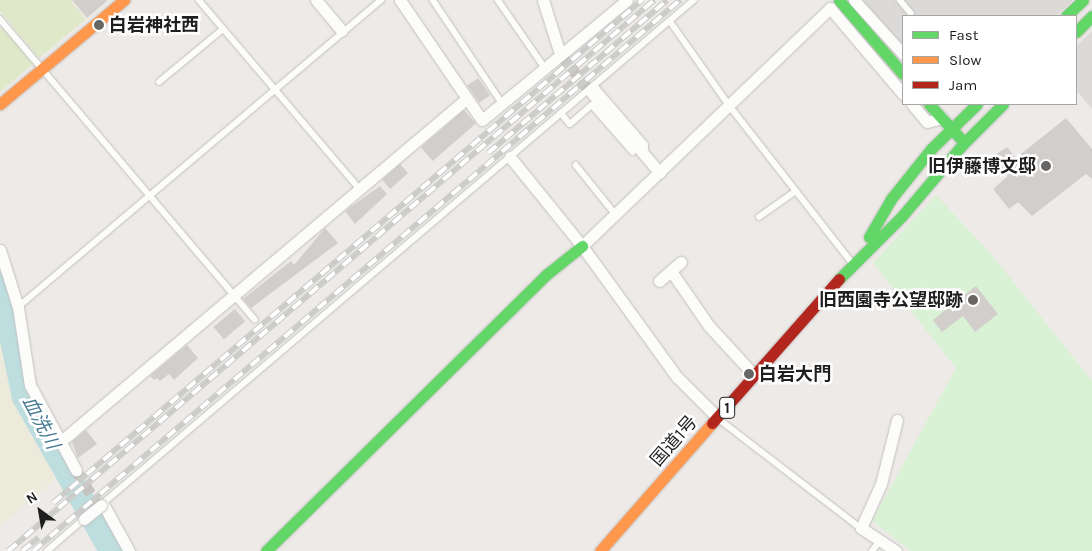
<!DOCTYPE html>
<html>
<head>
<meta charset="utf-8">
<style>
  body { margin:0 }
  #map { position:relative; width:1092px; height:551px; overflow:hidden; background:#edeae7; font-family:Karla,"Noto Sans JP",sans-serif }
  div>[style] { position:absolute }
  .residential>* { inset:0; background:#dcdad9 }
  .farmland>* { inset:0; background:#eceadb }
  .grass>* { inset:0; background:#dfe8c8 }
  .park>* { inset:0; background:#d9f1d4 }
  .river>* { height:24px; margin:-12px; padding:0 12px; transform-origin:12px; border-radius:12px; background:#bdddde }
  .building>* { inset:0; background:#d2cecc; transform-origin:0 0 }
  .street-tunnel>* { height:11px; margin-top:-5.5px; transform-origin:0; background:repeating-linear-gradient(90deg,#c4c1bf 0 11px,transparent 0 16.5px) }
  .roads { filter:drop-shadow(0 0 1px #c3c1c0) drop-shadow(0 0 1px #c3c1c0) }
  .lane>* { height:5.5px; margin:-2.75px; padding:0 2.75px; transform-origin:2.75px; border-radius:2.75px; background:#fcfcfb }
  .street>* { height:11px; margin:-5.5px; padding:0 5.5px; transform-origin:5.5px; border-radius:5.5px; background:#fcfcfb }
  .fast>* { height:11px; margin:-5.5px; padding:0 5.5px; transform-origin:5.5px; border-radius:5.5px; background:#63d668 }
  .slow>* { height:11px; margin:-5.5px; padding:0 5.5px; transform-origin:5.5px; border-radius:5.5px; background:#ff974d }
  .jam>* { height:11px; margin:-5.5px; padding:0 5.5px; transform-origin:5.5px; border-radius:5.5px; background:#b3261e }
  .rail>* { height:5.5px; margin-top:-2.75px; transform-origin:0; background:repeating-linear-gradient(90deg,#fff 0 11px,#cbcbca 0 22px); box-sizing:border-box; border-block:1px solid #cbcbca }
  .bridges { filter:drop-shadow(0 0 1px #c3c1c0) drop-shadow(0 0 1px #c3c1c0) }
  .street-bridge>* { height:11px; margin:-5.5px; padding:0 5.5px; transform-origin:5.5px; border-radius:5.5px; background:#fcfcfb }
  .dots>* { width:14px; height:14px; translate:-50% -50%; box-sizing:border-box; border:2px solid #fff; border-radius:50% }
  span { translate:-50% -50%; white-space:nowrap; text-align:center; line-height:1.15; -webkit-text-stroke:5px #fff; paint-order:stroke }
  .shield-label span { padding:1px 4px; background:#fff; border:1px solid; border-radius:4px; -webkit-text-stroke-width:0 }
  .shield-label { font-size:16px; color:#1f1f1f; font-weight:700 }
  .poi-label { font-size:18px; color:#1f1f1f; font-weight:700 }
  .left { translate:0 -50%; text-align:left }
  .right { translate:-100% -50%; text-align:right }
  .street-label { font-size:18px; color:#1f1f1f }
  .water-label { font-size:19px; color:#477992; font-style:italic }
  .legend { position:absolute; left:902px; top:15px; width:175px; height:90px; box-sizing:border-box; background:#fff; border:1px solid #a5a5a5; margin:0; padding:6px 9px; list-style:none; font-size:15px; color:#1f1f1f }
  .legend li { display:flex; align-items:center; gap:10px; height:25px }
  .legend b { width:25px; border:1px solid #a5a5a5 }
  .north { position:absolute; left:15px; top:486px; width:50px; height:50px; -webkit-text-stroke:4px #fff; paint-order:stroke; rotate:328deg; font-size:14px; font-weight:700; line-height:20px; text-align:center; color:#1f1f1f }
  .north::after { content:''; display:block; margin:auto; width:18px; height:22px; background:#1f1f1f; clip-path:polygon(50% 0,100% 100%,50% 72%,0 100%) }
</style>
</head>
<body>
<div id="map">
  <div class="residential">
    <div style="clip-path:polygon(854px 0,1073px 0,1056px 16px,903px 16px,903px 54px)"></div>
    <div style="clip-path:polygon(1092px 31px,1092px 109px,1076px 90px,1076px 46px)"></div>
  </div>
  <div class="farmland">
    <div style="clip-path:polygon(3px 325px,16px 394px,55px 479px,0 526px,0 328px)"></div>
  </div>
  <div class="grass">
    <div style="clip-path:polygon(0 0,70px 0,86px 19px,39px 58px,0 11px)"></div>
    <div style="clip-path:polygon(3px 26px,34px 63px,0 92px,0 29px)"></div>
  </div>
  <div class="park">
    <div style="clip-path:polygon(936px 195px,992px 255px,1092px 381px,1092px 551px,911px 551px,872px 521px,956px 368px,873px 263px)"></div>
  </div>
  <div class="river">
    <div style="left:0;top:284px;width:116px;rotate:78deg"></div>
    <div style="left:24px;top:397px;width:177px;rotate:60.5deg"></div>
  </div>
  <div class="building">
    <div style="clip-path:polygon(72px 0,108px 0,87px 18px)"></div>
    <div style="left:478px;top:78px;width:21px;height:13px;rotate:55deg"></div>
    <div style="left:464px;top:110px;width:18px;height:57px;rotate:49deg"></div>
    <div style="clip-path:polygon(1066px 118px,1092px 149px,1092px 179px,1086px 174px,1032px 216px,1018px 202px,1009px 209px,993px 189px,1008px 176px,992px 157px,1007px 147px,1016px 158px)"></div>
    <div style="left:400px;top:164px;width:12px;height:24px;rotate:48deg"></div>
    <div style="clip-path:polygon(380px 186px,387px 194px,355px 224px,345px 211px)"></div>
    <div style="clip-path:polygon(325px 228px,338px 243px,251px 308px,243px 299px,291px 261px,294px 265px)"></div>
    <div style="clip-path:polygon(976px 286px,998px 314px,975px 332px,963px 316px,942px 332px,933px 320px)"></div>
    <div style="left:235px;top:309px;width:16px;height:28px;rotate:50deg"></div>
    <div style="clip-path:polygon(187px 345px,198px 358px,174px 380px,169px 374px,160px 381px,157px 378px,154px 380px,150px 376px)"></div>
    <div style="clip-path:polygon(86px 430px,97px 444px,78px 458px,72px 442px)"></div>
  </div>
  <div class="street-tunnel">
    <div style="left:560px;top:54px;width:49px;rotate:50.8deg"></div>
    <div style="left:76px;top:470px;width:47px;rotate:58deg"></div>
  </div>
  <div class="roads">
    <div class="lane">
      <div style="left:199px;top:0;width:247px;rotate:49.6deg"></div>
      <div style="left:433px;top:0;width:125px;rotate:56.1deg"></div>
      <div style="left:498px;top:0;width:83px;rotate:55.3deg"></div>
      <div style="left:900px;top:0;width:17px;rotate:50deg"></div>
      <div style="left:0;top:19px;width:394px;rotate:49.7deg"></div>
      <div style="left:670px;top:21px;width:103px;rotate:54.9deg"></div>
      <div style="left:729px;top:105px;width:197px;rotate:52deg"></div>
      <div style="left:159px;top:82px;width:83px;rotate:-39.6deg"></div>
      <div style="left:594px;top:85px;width:78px;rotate:49.2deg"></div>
      <div style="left:645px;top:144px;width:10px;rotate:84deg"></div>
      <div style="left:561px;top:113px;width:14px;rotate:51deg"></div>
      <div style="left:570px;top:124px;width:29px;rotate:-41deg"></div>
      <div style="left:592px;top:105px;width:62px;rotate:48.9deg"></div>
      <div style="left:576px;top:165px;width:64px;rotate:51.3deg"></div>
      <div style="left:759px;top:217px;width:45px;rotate:-35.1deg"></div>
      <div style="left:18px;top:307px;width:475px;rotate:-40.2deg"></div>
      <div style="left:720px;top:420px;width:178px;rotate:37.5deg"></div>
      <div style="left:101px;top:505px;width:779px;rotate:-40.42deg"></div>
      <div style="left:47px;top:551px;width:49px;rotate:-40.9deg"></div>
      <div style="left:872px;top:551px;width:13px;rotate:-51deg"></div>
    </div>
    <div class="street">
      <div style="left:316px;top:0;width:40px;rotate:50deg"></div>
      <div style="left:400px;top:0;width:145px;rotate:55.7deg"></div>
      <div style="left:482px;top:120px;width:188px;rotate:-39.6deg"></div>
      <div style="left:543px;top:0;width:57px;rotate:72.5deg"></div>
      <div style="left:854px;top:0;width:73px;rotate:47.8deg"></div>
      <div style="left:591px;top:92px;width:106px;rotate:49.6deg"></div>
      <div style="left:912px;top:104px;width:23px;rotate:50deg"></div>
      <div style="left:927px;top:122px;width:16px;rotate:-15deg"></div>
      <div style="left:510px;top:157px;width:114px;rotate:51deg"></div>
      <div style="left:582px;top:246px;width:162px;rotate:54.1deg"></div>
      <div style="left:677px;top:377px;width:58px;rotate:45deg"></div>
      <div style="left:582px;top:246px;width:344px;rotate:-43.8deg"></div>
      <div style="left:830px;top:8px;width:113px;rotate:49.7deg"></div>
      <div style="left:0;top:250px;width:60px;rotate:72.5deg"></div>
      <div style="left:18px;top:307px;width:79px;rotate:81.3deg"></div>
      <div style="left:30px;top:385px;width:97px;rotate:61.6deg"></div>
      <div style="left:671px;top:271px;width:67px;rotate:55.4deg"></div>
      <div style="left:709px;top:326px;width:68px;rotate:47.4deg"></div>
      <div style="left:659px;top:281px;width:29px;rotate:-41deg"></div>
      <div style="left:60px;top:442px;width:531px;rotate:-40.19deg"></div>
      <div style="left:103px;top:504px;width:54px;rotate:61deg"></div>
      <div style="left:896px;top:551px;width:42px;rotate:-146.7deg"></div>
      <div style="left:861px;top:528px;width:48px;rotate:-65.6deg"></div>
      <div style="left:881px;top:484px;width:66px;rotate:-76deg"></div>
    </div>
    <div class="fast">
      <div style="left:839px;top:0;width:98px;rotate:49.1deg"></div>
      <div style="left:1066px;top:16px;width:23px;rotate:-43deg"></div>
      <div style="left:1076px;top:32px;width:23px;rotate:-45deg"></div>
      <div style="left:929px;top:104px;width:45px;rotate:47.7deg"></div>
      <div style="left:869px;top:237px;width:44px;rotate:-59.9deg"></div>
      <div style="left:891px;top:199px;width:64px;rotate:-51.3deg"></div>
      <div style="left:931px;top:149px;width:64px;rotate:-44.4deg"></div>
      <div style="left:839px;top:279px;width:89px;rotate:-45deg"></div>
      <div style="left:902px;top:216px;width:96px;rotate:-49.7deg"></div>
      <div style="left:964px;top:143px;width:55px;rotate:-45deg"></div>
      <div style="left:266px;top:551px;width:395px;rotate:-44.6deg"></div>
      <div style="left:547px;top:274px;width:45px;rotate:-38.7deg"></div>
    </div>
    <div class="slow">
      <div style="left:0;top:104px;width:162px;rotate:-40deg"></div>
      <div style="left:600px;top:551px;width:170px;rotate:-48.8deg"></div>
    </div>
    <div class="jam">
      <div style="left:712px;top:423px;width:192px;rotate:-48.6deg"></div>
    </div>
  </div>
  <div class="rail">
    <div style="left:488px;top:153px;width:235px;rotate:-40.5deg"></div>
    <div style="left:53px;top:503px;width:775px;rotate:-40.5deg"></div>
    <div style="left:8px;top:551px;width:849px;rotate:-40.46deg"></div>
    <div style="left:22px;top:551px;width:21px;rotate:-39deg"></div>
    <div style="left:33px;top:551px;width:850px;rotate:-40.42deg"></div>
  </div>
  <div class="bridges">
    <div class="street-bridge">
      <div style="left:84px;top:519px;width:22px;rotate:-39deg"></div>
    </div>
  </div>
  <div class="dots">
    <div style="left:99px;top:25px;background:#676665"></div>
    <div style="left:1046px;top:166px;background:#676665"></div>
    <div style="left:973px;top:300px;background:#676665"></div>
    <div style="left:749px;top:374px;background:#676665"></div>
  </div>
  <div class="shield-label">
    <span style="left:727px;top:408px">1</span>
  </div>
  <div class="poi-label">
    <span class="left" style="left:109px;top:25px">白岩神社西</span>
    <span class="right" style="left:1036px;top:166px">旧伊藤博文邸</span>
    <span class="right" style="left:963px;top:300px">旧西園寺公望邸跡</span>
    <span class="left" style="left:759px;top:374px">白岩大門</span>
  </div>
  <div class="street-label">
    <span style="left:674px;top:441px;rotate:-49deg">国道1号</span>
  </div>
  <div class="water-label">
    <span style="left:40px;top:423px;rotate:62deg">血洗川</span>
  </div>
  <ul class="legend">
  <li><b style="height:6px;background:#63d668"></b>Fast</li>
  <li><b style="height:6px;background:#ff974d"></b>Slow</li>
  <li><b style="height:6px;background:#b3261e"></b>Jam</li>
  </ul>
  <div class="north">N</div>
</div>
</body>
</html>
